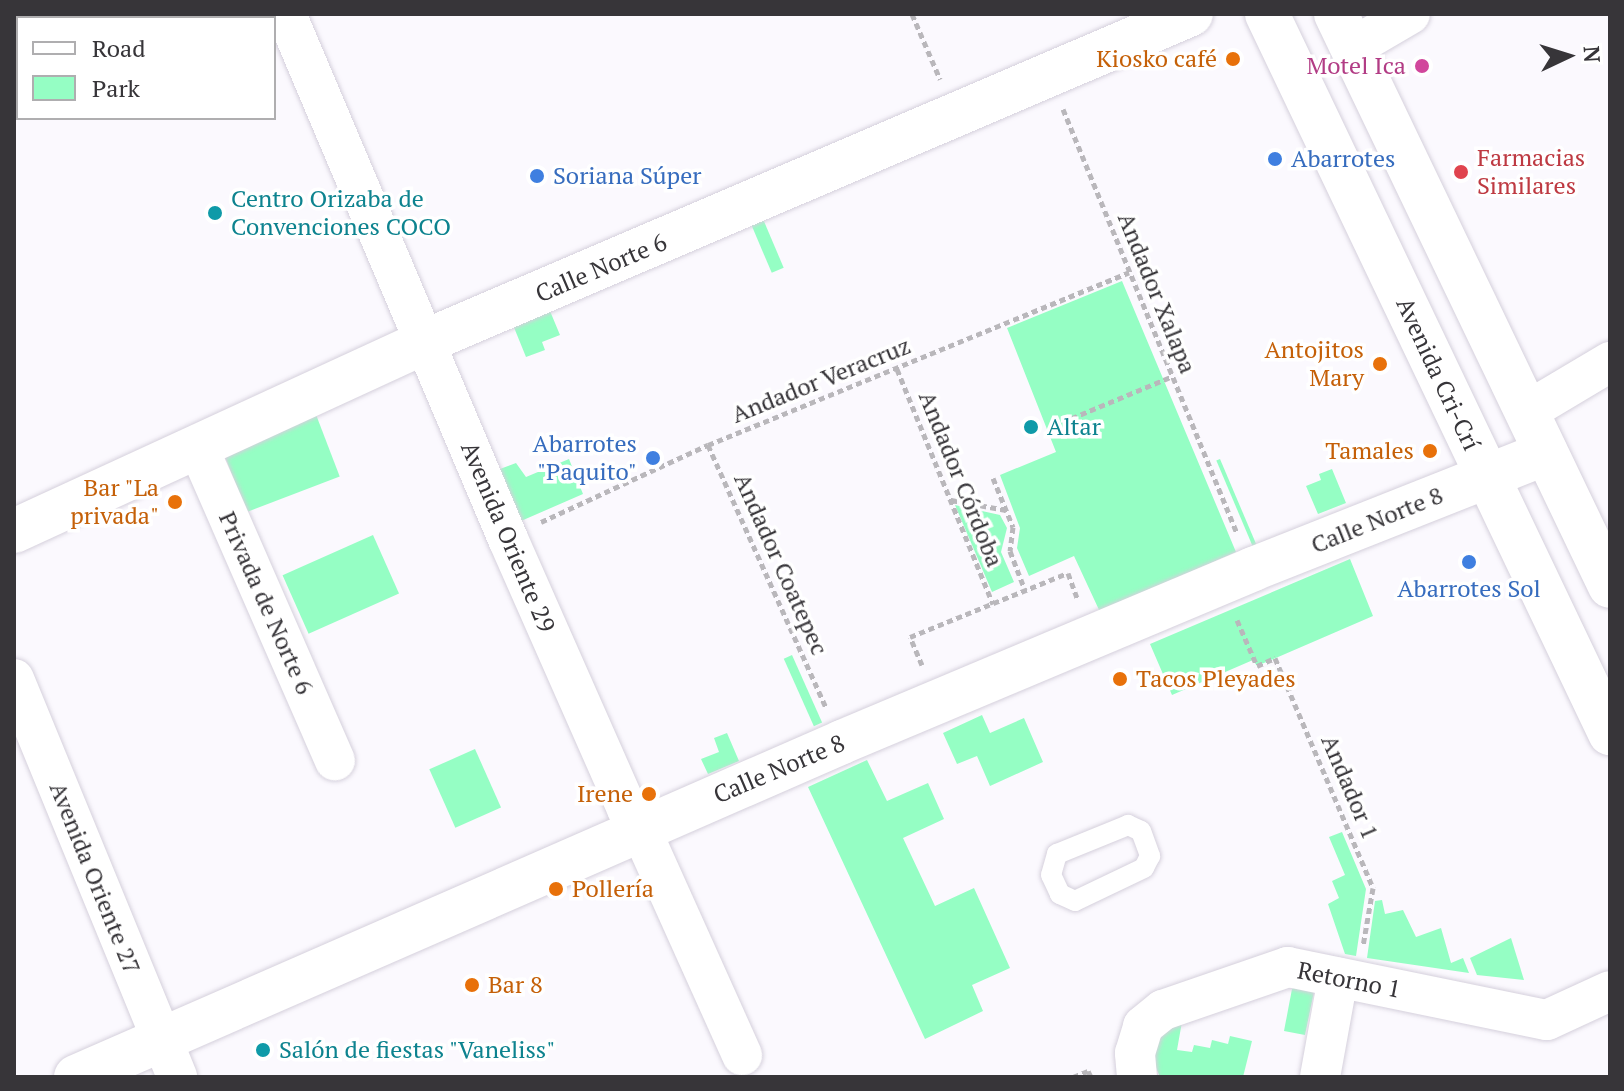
<!DOCTYPE html>
<html>
<head>
<meta charset="utf-8">
<style>
  body { margin:0 }
  #map { position:relative; width:1624px; height:1091px; overflow:hidden; background:#fbf9fe; font-family:"PT Serif",serif }
  div>[style] { position:absolute }
  .green>* { inset:0; background:#95fec4; transform-origin:0 0 }
  .path>* { height:5px; margin-top:-2.5px; transform-origin:0; background:repeating-linear-gradient(90deg,#b9b7bb 0 6px,transparent 0 10px) }
  .roads { filter:drop-shadow(0 0 2px #d5d0dc) drop-shadow(0 0 2px #d5d0dc) }
  .lane>* { height:20px; margin:-10px; padding:0 10px; transform-origin:10px; border-radius:10px; background:#fff }
  .street>* { height:40px; margin:-20px; padding:0 20px; transform-origin:20px; border-radius:20px; background:#fff }
  .secondary>* { height:44px; margin:-22px; padding:0 22px; transform-origin:22px; border-radius:22px; background:#fff }
  .dots>* { width:22px; height:22px; translate:-50% -50%; box-sizing:border-box; border:4px solid #fff; border-radius:50% }
  span { translate:-50% -50%; white-space:nowrap; text-align:center; line-height:1.15; -webkit-text-stroke:7px #fff; paint-order:stroke }
  .food-label { font-size:24px; color:#c56008 }
  .right { translate:-100% -50%; text-align:right }
  .left { translate:0 -50%; text-align:left }
  .hotel-label { font-size:24px; color:#b23c85 }
  .health-label { font-size:24px; color:#be3a42 }
  .shop-label { font-size:24px; color:#366cbe }
  .culture-label { font-size:24px; color:#0d838f }
  .street-label { font-size:24px; color:#373539 }
  .frame { position:absolute; inset:0; border:16px solid #373539; pointer-events:none }
  .legend { position:absolute; left:16px; top:16px; width:260px; height:104px; box-sizing:border-box; background:#fff; border:2px solid #afaeb0; margin:0; padding:10px 14px; list-style:none; font-size:24px; color:#373539 }
  .legend li { display:flex; align-items:center; gap:16px; height:40px }
  .legend b { width:40px; border:2px solid #afaeb0 }
  .north { position:absolute; left:1528px; top:16px; width:80px; height:80px; -webkit-text-stroke:6px #fff; paint-order:stroke; rotate:86deg; font-size:22px; font-weight:700; line-height:32px; text-align:center; color:#373539 }
  .north::after { content:''; display:block; margin:auto; width:28px; height:36px; background:#373539; clip-path:polygon(50% 0,100% 100%,50% 72%,0 100%) }
</style>
</head>
<body>
<div id="map">
  <div class="green">
    <div style="left:763px;top:219px;width:53px;height:13px;rotate:67deg"></div>
    <div style="clip-path:polygon(1122px 281px,1236px 552px,1100px 612px,1074px 556px,1029px 576px,1017px 548px,1020px 528px,1000px 475px,1056px 452px,1007px 328px)"></div>
    <div style="clip-path:polygon(550px 311px,560px 335px,542px 342px,545px 350px,526px 357px,513px 325px)"></div>
    <div style="left:315px;top:412px;width:69px;height:100px;rotate:69deg"></div>
    <div style="clip-path:polygon(569px 459px,583px 494px,521px 521px,500px 469px,516px 463px,526px 477px)"></div>
    <div style="left:1220px;top:459px;width:93px;height:4px;rotate:67deg"></div>
    <div style="clip-path:polygon(1332px 469px,1346px 503px,1318px 514px,1306px 486px,1321px 480px,1319px 474px)"></div>
    <div style="clip-path:polygon(955px 505px,1000px 515px,1007px 528px,1001px 552px,1014px 582px,992px 592px)"></div>
    <div style="left:373px;top:535px;width:64px;height:99px;rotate:66deg"></div>
    <div style="clip-path:polygon(1350px 559px,1373px 616px,1257px 666px,1253px 660px,1172px 695px,1150px 644px)"></div>
    <div style="left:792px;top:655px;width:74px;height:9px;rotate:66deg"></div>
    <div style="clip-path:polygon(982px 715px,990px 733px,1024px 718px,1043px 762px,990px 786px,977px 756px,957px 764px,943px 733px)"></div>
    <div style="clip-path:polygon(727px 733px,739px 761px,708px 774px,701px 759px,719px 752px,714px 738px)"></div>
    <div style="left:475px;top:749px;width:64px;height:50px;rotate:66deg"></div>
    <div style="clip-path:polygon(867px 760px,887px 801px,928px 783px,944px 819px,903px 838px,935px 906px,974px 888px,1010px 968px,972px 985px,983px 1011px,925px 1039px,808px 787px)"></div>
    <div style="clip-path:polygon(1342px 832px,1366px 889px,1356px 956px,1345px 954px,1328px 904px,1339px 898px,1332px 881px,1345px 875px,1329px 837px)"></div>
    <div style="clip-path:polygon(1382px 900px,1385px 914px,1403px 910px,1416px 937px,1441px 928px,1451px 963px,1463px 958px,1469px 973px,1367px 958px,1375px 901px)"></div>
    <div style="clip-path:polygon(1511px 938px,1524px 980px,1477px 975px,1470px 958px)"></div>
    <div style="clip-path:polygon(1299px 984px,1315px 987px,1305px 1035px,1284px 1031px,1292px 989px)"></div>
    <div style="clip-path:polygon(1183px 1016px,1177px 1050px,1192px 1052px,1194px 1045px,1210px 1048px,1212px 1040px,1228px 1044px,1230px 1036px,1252px 1041px,1243px 1077px,1160px 1077px,1144px 1040px)"></div>
  </div>
  <div class="path">
    <div style="left:912px;top:14px;width:71px;rotate:66.7deg"></div>
    <div style="left:1063px;top:109px;width:458px;rotate:67.7deg"></div>
    <div style="left:897px;top:369px;width:254px;rotate:67.8deg"></div>
    <div style="left:1053px;top:426px;width:128px;rotate:-22.6deg"></div>
    <div style="left:708px;top:445px;width:287px;rotate:65.8deg"></div>
    <div style="left:993px;top:478px;width:53px;rotate:67.8deg"></div>
    <div style="left:1013px;top:527px;width:24px;rotate:97deg"></div>
    <div style="left:1010px;top:551px;width:42px;rotate:69deg"></div>
    <div style="left:951px;top:500px;width:56px;rotate:10.3deg"></div>
    <div style="left:541px;top:522px;width:184px;rotate:-24.8deg"></div>
    <div style="left:708px;top:445px;width:455px;rotate:-22.3deg"></div>
    <div style="left:1237px;top:620px;width:50px;rotate:66.5deg"></div>
    <div style="left:1257px;top:666px;width:20px;rotate:-24deg"></div>
    <div style="left:1275px;top:658px;width:250px;rotate:66.9deg"></div>
    <div style="left:1373px;top:888px;width:59px;rotate:99.8deg"></div>
    <div style="left:922px;top:665px;width:30px;rotate:-113deg"></div>
    <div style="left:910px;top:637px;width:170px;rotate:-22.1deg"></div>
    <div style="left:1068px;top:573px;width:29px;rotate:70deg"></div>
    <div style="left:1073px;top:1077px;width:16px;rotate:-22deg"></div>
    <div style="left:1088px;top:1071px;width:7px;rotate:63deg"></div>
  </div>
  <div class="roads">
    <div class="lane">
      <div style="left:1128px;top:825px;width:14px;rotate:25deg"></div>
      <div style="left:1141px;top:831px;width:27px;rotate:70deg"></div>
      <div style="left:1150px;top:856px;width:13px;rotate:117deg"></div>
      <div style="left:1144px;top:868px;width:76px;rotate:154.4deg"></div>
      <div style="left:1075px;top:901px;width:17px;rotate:-155deg"></div>
      <div style="left:1060px;top:894px;width:21px;rotate:-115deg"></div>
      <div style="left:1051px;top:875px;width:22px;rotate:-74deg"></div>
      <div style="left:1057px;top:854px;width:77px;rotate:-22.2deg"></div>
    </div>
    <div class="street">
      <div style="left:286px;top:14px;width:570px;rotate:67.08deg"></div>
      <div style="left:508px;top:539px;width:295px;rotate:66.2deg"></div>
      <div style="left:627px;top:809px;width:23px;rotate:56deg"></div>
      <div style="left:640px;top:828px;width:249px;rotate:65.8deg"></div>
      <div style="left:1352px;top:48px;width:67px;rotate:-30.4deg"></div>
      <div style="left:1526px;top:412px;width:98px;rotate:-30.8deg"></div>
      <div style="left:198px;top:447px;width:342px;rotate:66.4deg"></div>
      <div style="left:14px;top:679px;width:430px;rotate:67.7deg"></div>
      <div style="left:1137px;top:1077px;width:24px;rotate:-95deg"></div>
      <div style="left:1135px;top:1053px;width:28px;rotate:-73deg"></div>
      <div style="left:1143px;top:1026px;width:26px;rotate:-39deg"></div>
      <div style="left:1163px;top:1010px;width:132px;rotate:-19deg"></div>
      <div style="left:1288px;top:967px;width:264px;rotate:11.6deg"></div>
      <div style="left:1547px;top:1020px;width:69px;rotate:-24.7deg"></div>
      <div style="left:1320px;top:1077px;width:101px;rotate:-79.7deg"></div>
    </div>
    <div class="secondary">
      <div style="left:1267px;top:14px;width:797px;rotate:64.5deg"></div>
      <div style="left:1336px;top:14px;width:634px;rotate:64.4deg"></div>
      <div style="left:14px;top:531px;width:451px;rotate:-24.7deg"></div>
      <div style="left:424px;top:342px;width:834px;rotate:-23.15deg"></div>
      <div style="left:76px;top:1077px;width:836px;rotate:-23.62deg"></div>
      <div style="left:842px;top:742px;width:446px;rotate:-22.8deg"></div>
      <div style="left:1253px;top:569px;width:315px;rotate:-21.6deg"></div>
    </div>
  </div>
  <div class="dots">
    <div style="left:1233px;top:59px;background:#e8710a"></div>
    <div style="left:1422px;top:66px;background:#d1479c"></div>
    <div style="left:1275px;top:159px;background:#3f7fe0"></div>
    <div style="left:1461px;top:172px;background:#e0444e"></div>
    <div style="left:537px;top:176px;background:#3f7fe0"></div>
    <div style="left:215px;top:213px;background:#0f9aa8"></div>
    <div style="left:1380px;top:364px;background:#e8710a"></div>
    <div style="left:1031px;top:427px;background:#0f9aa8"></div>
    <div style="left:1430px;top:451px;background:#e8710a"></div>
    <div style="left:653px;top:458px;background:#3f7fe0"></div>
    <div style="left:175px;top:502px;background:#e8710a"></div>
    <div style="left:1469px;top:562px;background:#3f7fe0"></div>
    <div style="left:1120px;top:679px;background:#e8710a"></div>
    <div style="left:649px;top:794px;background:#e8710a"></div>
    <div style="left:556px;top:889px;background:#e8710a"></div>
    <div style="left:472px;top:985px;background:#e8710a"></div>
    <div style="left:263px;top:1050px;background:#0f9aa8"></div>
  </div>
  <div class="food-label">
    <span class="right" style="left:1217px;top:59px">Kiosko café</span>
    <span class="right" style="left:1364px;top:364px">Antojitos<br>Mary</span>
    <span class="right" style="left:1414px;top:451px">Tamales</span>
    <span class="right" style="left:159px;top:502px">Bar "La<br>privada"</span>
    <span class="left" style="left:1136px;top:679px">Tacos Pleyades</span>
    <span class="right" style="left:633px;top:794px">Irene</span>
    <span class="left" style="left:572px;top:889px">Pollería</span>
    <span class="left" style="left:488px;top:985px">Bar 8</span>
  </div>
  <div class="hotel-label">
    <span class="right" style="left:1406px;top:66px">Motel Ica</span>
  </div>
  <div class="health-label">
    <span class="left" style="left:1477px;top:172px">Farmacias<br>Similares</span>
  </div>
  <div class="shop-label">
    <span class="left" style="left:1291px;top:159px">Abarrotes</span>
    <span class="left" style="left:553px;top:176px">Soriana Súper</span>
    <span class="right" style="left:637px;top:458px">Abarrotes<br>"Paquito"</span>
    <span style="left:1469px;top:589px">Abarrotes Sol</span>
  </div>
  <div class="culture-label">
    <span class="left" style="left:231px;top:213px">Centro Orizaba de<br>Convenciones COCO</span>
    <span class="left" style="left:1047px;top:427px">Altar</span>
    <span class="left" style="left:279px;top:1050px">Salón de fiestas "Vaneliss"</span>
  </div>
  <div class="street-label">
    <span style="left:601px;top:268px;rotate:-23deg">Calle Norte 6</span>
    <span style="left:1157px;top:293px;rotate:68deg">Andador Xalapa</span>
    <span style="left:1438px;top:374px;rotate:65deg">Avenida Cri-Crí</span>
    <span style="left:821px;top:380px;rotate:-22deg">Andador Veracruz</span>
    <span style="left:961px;top:479px;rotate:68deg">Andador Córdoba</span>
    <span style="left:1377px;top:520px;rotate:-22deg">Calle Norte 8</span>
    <span style="left:508px;top:537px;rotate:67deg">Avenida Oriente 29</span>
    <span style="left:781px;top:564px;rotate:66deg">Andador Coatepec</span>
    <span style="left:266px;top:603px;rotate:66deg">Privada de Norte 6</span>
    <span style="left:779px;top:769px;rotate:-23deg">Calle Norte 8</span>
    <span style="left:1350px;top:787px;rotate:67deg">Andador 1</span>
    <span style="left:95px;top:878px;rotate:68deg">Avenida Oriente 27</span>
    <span style="left:1349px;top:980px;rotate:11deg">Retorno 1</span>
  </div>
  <div class="frame"></div>
  <ul class="legend">
  <li><b style="height:10px;background:#fff"></b>Road</li>
  <li><b style="height:22px;background:#95fec4"></b>Park</li>
  </ul>
  <div class="north">N</div>
</div>
</body>
</html>
